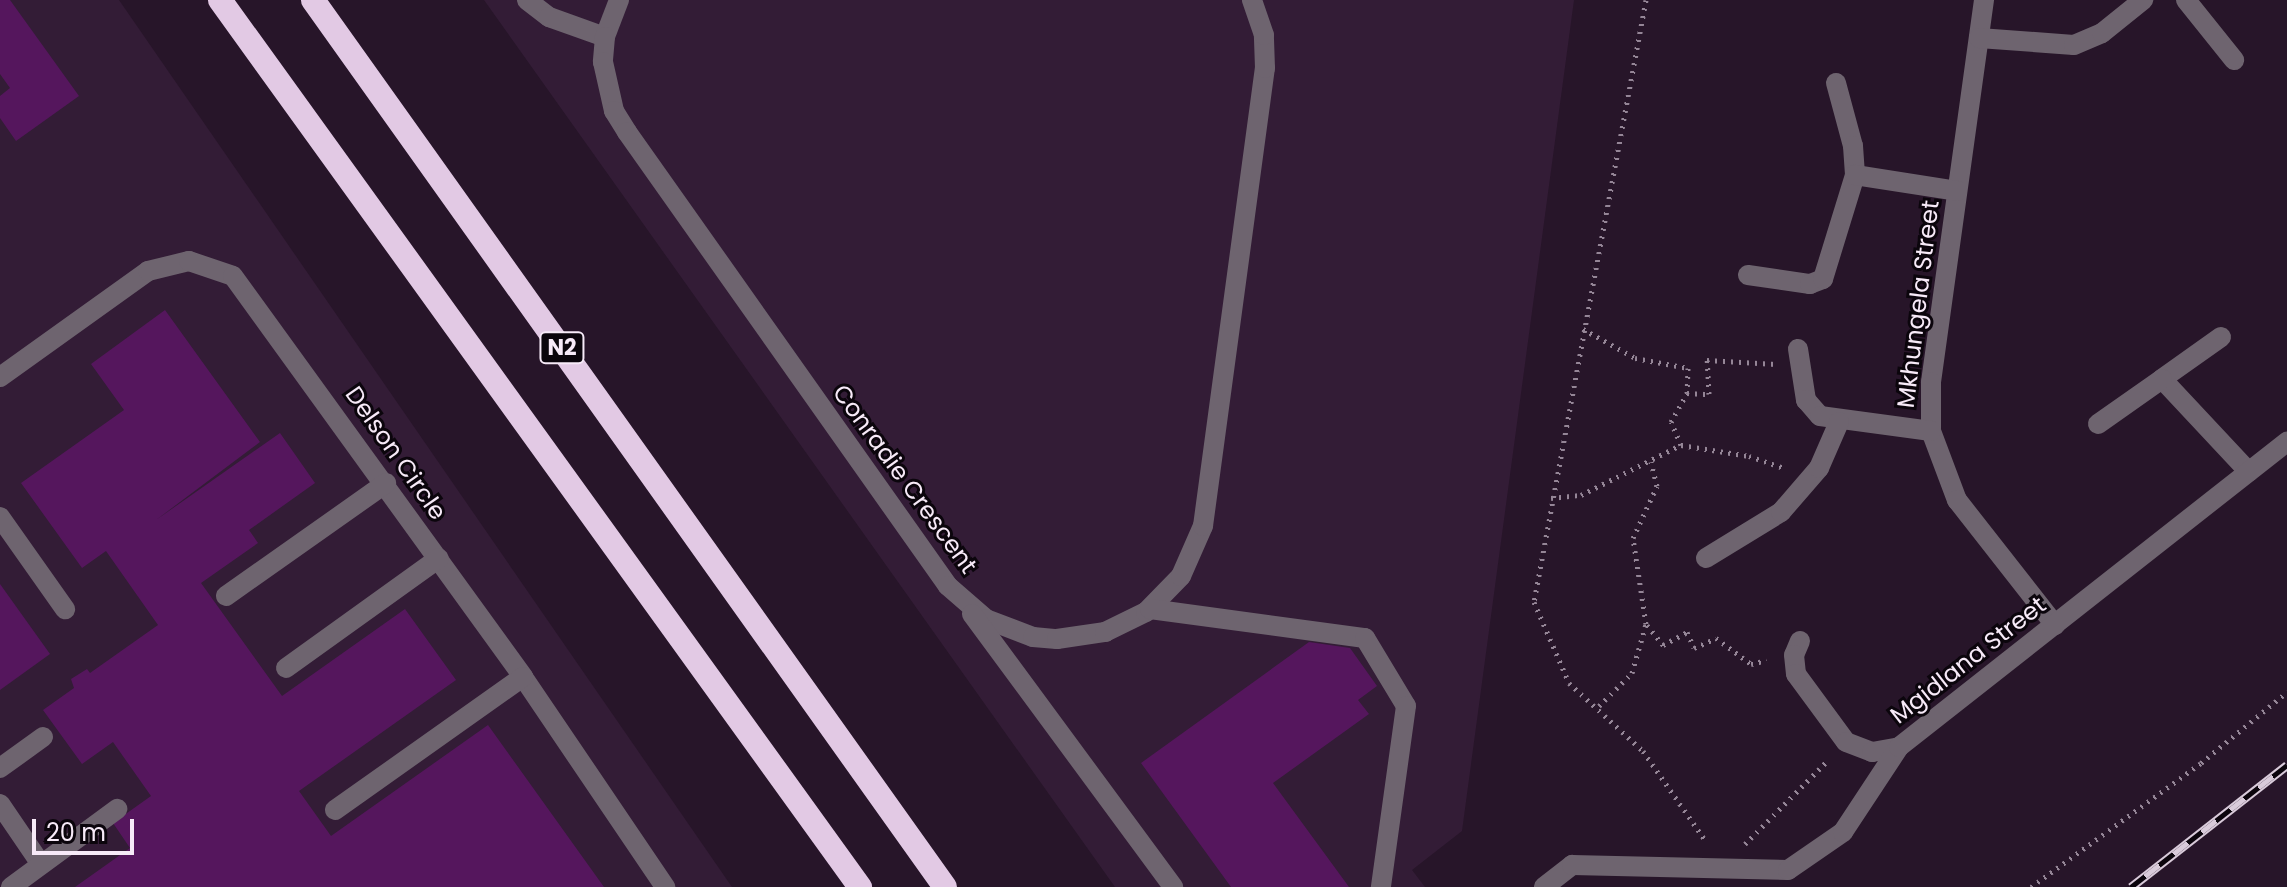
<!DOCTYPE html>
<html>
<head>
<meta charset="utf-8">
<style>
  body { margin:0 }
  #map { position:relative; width:2287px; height:887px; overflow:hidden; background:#271529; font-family:Poppins,sans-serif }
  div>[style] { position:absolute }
  .built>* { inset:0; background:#331c36 }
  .building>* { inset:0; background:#55165d }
  .path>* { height:5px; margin-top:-2.5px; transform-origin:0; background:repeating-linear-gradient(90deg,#958697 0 2px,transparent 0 8px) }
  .minor>* { height:20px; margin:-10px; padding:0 10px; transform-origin:10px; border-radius:10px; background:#6e646f }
  .highway>* { height:24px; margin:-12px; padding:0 12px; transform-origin:12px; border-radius:12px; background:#e2c9e4 }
  .rail>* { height:9px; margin-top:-4.5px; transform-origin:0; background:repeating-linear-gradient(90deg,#0b050c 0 18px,#d9cbda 0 36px); box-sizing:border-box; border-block:2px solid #d9cbda }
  span { translate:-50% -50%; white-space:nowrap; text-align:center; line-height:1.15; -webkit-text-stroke:6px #0b050c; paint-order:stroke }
  .shield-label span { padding:2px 6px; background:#0b050c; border:2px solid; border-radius:6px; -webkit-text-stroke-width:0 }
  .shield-label { font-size:22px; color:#f7eaf8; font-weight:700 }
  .street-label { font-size:24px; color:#f7eaf8 }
  .scale { position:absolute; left:32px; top:819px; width:102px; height:36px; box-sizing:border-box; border:4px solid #f7eaf8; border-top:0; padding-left:10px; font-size:24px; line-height:28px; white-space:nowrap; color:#f7eaf8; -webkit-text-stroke:6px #0b050c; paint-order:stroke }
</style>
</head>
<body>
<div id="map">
  <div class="built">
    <div style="clip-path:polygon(0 0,119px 0,732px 887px,0 887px)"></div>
    <div style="clip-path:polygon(484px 0,1574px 0,1462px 831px,1412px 870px,1425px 887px,1115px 887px)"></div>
  </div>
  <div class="building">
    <div style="clip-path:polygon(0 0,10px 0,79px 96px,16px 141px,0 118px,0 96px,10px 88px,0 74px)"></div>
    <div style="clip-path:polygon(165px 310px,260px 442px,156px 520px,280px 433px,315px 483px,249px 530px,258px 543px,201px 583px,282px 696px,405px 609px,456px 680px,299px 791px,331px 836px,488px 725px,604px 887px,75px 887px,130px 848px,113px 823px,151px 796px,113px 742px,82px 764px,43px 710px,74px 688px,71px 679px,87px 669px,90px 673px,158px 625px,106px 551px,82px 568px,21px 483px,124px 410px,91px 364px)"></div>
    <div style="clip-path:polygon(0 584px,50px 654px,0 690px)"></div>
    <div style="clip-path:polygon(1309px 642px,1350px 648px,1377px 686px,1358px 700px,1369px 714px,1273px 783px,1349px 887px,1231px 887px,1141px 763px)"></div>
  </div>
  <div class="path">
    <div style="left:1646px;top:0;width:612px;rotate:100.54deg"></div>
    <div style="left:1534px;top:602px;width:88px;rotate:66.6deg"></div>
    <div style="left:1569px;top:683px;width:100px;rotate:42.6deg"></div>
    <div style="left:1643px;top:751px;width:108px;rotate:55.1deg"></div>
    <div style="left:1583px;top:329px;width:60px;rotate:29.1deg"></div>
    <div style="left:1635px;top:358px;width:54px;rotate:10.7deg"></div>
    <div style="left:1688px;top:368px;width:25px;rotate:92deg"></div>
    <div style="left:1687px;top:393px;width:22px;rotate:3deg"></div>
    <div style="left:1709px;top:394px;width:34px;rotate:-93deg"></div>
    <div style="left:1707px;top:360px;width:69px;rotate:3.3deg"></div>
    <div style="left:1681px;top:445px;width:25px;rotate:-113deg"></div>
    <div style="left:1671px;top:422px;width:33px;rotate:-61deg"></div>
    <div style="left:1551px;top:498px;width:30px;rotate:-6deg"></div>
    <div style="left:1581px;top:495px;width:112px;rotate:-26.6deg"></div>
    <div style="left:1681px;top:445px;width:69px;rotate:9.2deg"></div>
    <div style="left:1749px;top:456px;width:36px;rotate:19deg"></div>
    <div style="left:1647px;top:625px;width:26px;rotate:51deg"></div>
    <div style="left:1663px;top:645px;width:27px;rotate:-28deg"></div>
    <div style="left:1687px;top:632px;width:17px;rotate:66deg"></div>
    <div style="left:1694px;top:648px;width:24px;rotate:-24deg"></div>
    <div style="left:1716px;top:638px;width:44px;rotate:36.6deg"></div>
    <div style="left:1751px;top:664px;width:16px;rotate:-14deg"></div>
    <div style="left:1599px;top:706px;width:47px;rotate:-45deg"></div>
    <div style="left:1632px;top:673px;width:51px;rotate:-74.1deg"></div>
    <div style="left:1646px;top:624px;width:87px;rotate:-98.6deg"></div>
    <div style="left:1633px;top:538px;width:57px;rotate:-65.2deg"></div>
    <div style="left:1657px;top:486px;width:25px;rotate:-104deg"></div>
    <div style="left:1745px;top:844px;width:118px;rotate:-45.3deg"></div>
    <div style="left:2031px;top:887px;width:210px;rotate:-36.1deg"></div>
    <div style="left:2201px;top:763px;width:112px;rotate:-39.5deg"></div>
  </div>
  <div class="minor">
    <div style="left:527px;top:0;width:28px;rotate:38deg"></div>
    <div style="left:549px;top:17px;width:59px;rotate:19.7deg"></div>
    <div style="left:619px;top:0;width:40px;rotate:111deg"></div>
    <div style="left:605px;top:37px;width:25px;rotate:95deg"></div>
    <div style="left:603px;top:62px;width:50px;rotate:77.3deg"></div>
    <div style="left:614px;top:111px;width:25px;rotate:58deg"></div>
    <div style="left:627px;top:132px;width:556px;rotate:54.74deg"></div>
    <div style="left:948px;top:586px;width:50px;rotate:41deg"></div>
    <div style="left:986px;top:619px;width:50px;rotate:21deg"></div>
    <div style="left:1033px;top:637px;width:24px;rotate:5deg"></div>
    <div style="left:1057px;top:639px;width:49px;rotate:-8.3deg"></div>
    <div style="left:1105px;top:632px;width:46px;rotate:-26deg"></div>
    <div style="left:1146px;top:612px;width:50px;rotate:-45.8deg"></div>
    <div style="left:1181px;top:576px;width:55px;rotate:-66.3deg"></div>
    <div style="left:1203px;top:526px;width:462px;rotate:-82.3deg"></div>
    <div style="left:1265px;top:68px;width:33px;rotate:-92deg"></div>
    <div style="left:1264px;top:35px;width:37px;rotate:-109deg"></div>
    <div style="left:1984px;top:0;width:386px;rotate:97.9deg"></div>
    <div style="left:1931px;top:382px;width:49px;rotate:90deg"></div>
    <div style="left:1931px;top:431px;width:74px;rotate:69.4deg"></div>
    <div style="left:1957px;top:500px;width:159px;rotate:51.9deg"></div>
    <div style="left:2186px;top:0;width:77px;rotate:51.3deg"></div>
    <div style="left:1979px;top:38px;width:95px;rotate:4.2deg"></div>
    <div style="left:2074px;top:45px;width:30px;rotate:-23deg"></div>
    <div style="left:2102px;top:33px;width:53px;rotate:-38.8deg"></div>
    <div style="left:1836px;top:83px;width:65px;rotate:74.9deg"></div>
    <div style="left:1853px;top:146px;width:29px;rotate:86deg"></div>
    <div style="left:1748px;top:275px;width:63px;rotate:8.3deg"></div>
    <div style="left:1810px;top:284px;width:14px;rotate:-21deg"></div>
    <div style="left:1823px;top:279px;width:109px;rotate:-72.9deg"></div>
    <div style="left:1855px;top:175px;width:103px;rotate:8.9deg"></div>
    <div style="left:2221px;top:337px;width:72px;rotate:144.6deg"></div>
    <div style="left:2162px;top:379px;width:127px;rotate:46.9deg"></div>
    <div style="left:1798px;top:349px;width:52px;rotate:81.1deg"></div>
    <div style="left:1806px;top:400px;width:21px;rotate:49deg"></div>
    <div style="left:1820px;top:416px;width:112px;rotate:7.7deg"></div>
    <div style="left:0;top:377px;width:182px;rotate:-35.6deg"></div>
    <div style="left:148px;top:271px;width:42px;rotate:-13.7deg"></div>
    <div style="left:189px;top:261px;width:46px;rotate:18.8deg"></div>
    <div style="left:233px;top:276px;width:495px;rotate:54.1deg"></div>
    <div style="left:523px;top:677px;width:254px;rotate:55.9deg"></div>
    <div style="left:2098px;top:424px;width:78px;rotate:-35.1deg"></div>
    <div style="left:0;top:517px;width:113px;rotate:54.8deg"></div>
    <div style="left:1706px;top:558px;width:88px;rotate:-31.5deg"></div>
    <div style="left:1781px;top:512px;width:58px;rotate:-49.2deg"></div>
    <div style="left:1819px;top:468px;width:50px;rotate:-66.5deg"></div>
    <div style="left:226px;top:596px;width:196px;rotate:-35.2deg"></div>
    <div style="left:1150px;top:609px;width:217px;rotate:7.7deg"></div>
    <div style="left:1365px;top:638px;width:79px;rotate:58.9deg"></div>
    <div style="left:1406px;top:706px;width:183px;rotate:97.9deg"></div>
    <div style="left:972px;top:614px;width:339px;rotate:53.6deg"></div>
    <div style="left:1800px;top:641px;width:15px;rotate:113deg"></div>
    <div style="left:1794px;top:655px;width:19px;rotate:84deg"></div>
    <div style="left:1796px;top:674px;width:84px;rotate:53.7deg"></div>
    <div style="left:1846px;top:742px;width:28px;rotate:21deg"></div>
    <div style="left:1872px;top:752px;width:27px;rotate:-10deg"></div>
    <div style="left:286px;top:668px;width:188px;rotate:-35.7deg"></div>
    <div style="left:0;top:768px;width:53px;rotate:-35.8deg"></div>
    <div style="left:0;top:804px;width:73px;rotate:55.7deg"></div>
    <div style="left:335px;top:810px;width:230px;rotate:-35.3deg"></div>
    <div style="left:11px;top:887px;width:132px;rotate:-36.3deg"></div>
    <div style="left:1544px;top:887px;width:36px;rotate:-38deg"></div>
    <div style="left:1572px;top:865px;width:216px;rotate:1.3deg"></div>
    <div style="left:1788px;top:870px;width:67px;rotate:-34.6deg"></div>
    <div style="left:1843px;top:832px;width:102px;rotate:-56.6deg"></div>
    <div style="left:1899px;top:747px;width:494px;rotate:-38.2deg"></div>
  </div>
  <div class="highway">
    <div style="left:220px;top:0;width:1094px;rotate:54.19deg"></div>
    <div style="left:313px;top:0;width:1089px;rotate:54.53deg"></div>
  </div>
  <div class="rail">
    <div style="left:2131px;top:887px;width:198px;rotate:-38deg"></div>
  </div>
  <div class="shield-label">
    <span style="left:562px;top:348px">N2</span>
  </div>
  <div class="street-label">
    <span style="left:1918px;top:304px;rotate:-83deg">Mkhungela Street</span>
    <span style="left:396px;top:453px;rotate:55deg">Delson Circle</span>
    <span style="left:905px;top:479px;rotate:54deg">Conradie Crescent</span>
    <span style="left:1968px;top:660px;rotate:-38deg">Mgidlana Street</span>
  </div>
  <div class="scale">20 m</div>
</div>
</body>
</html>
